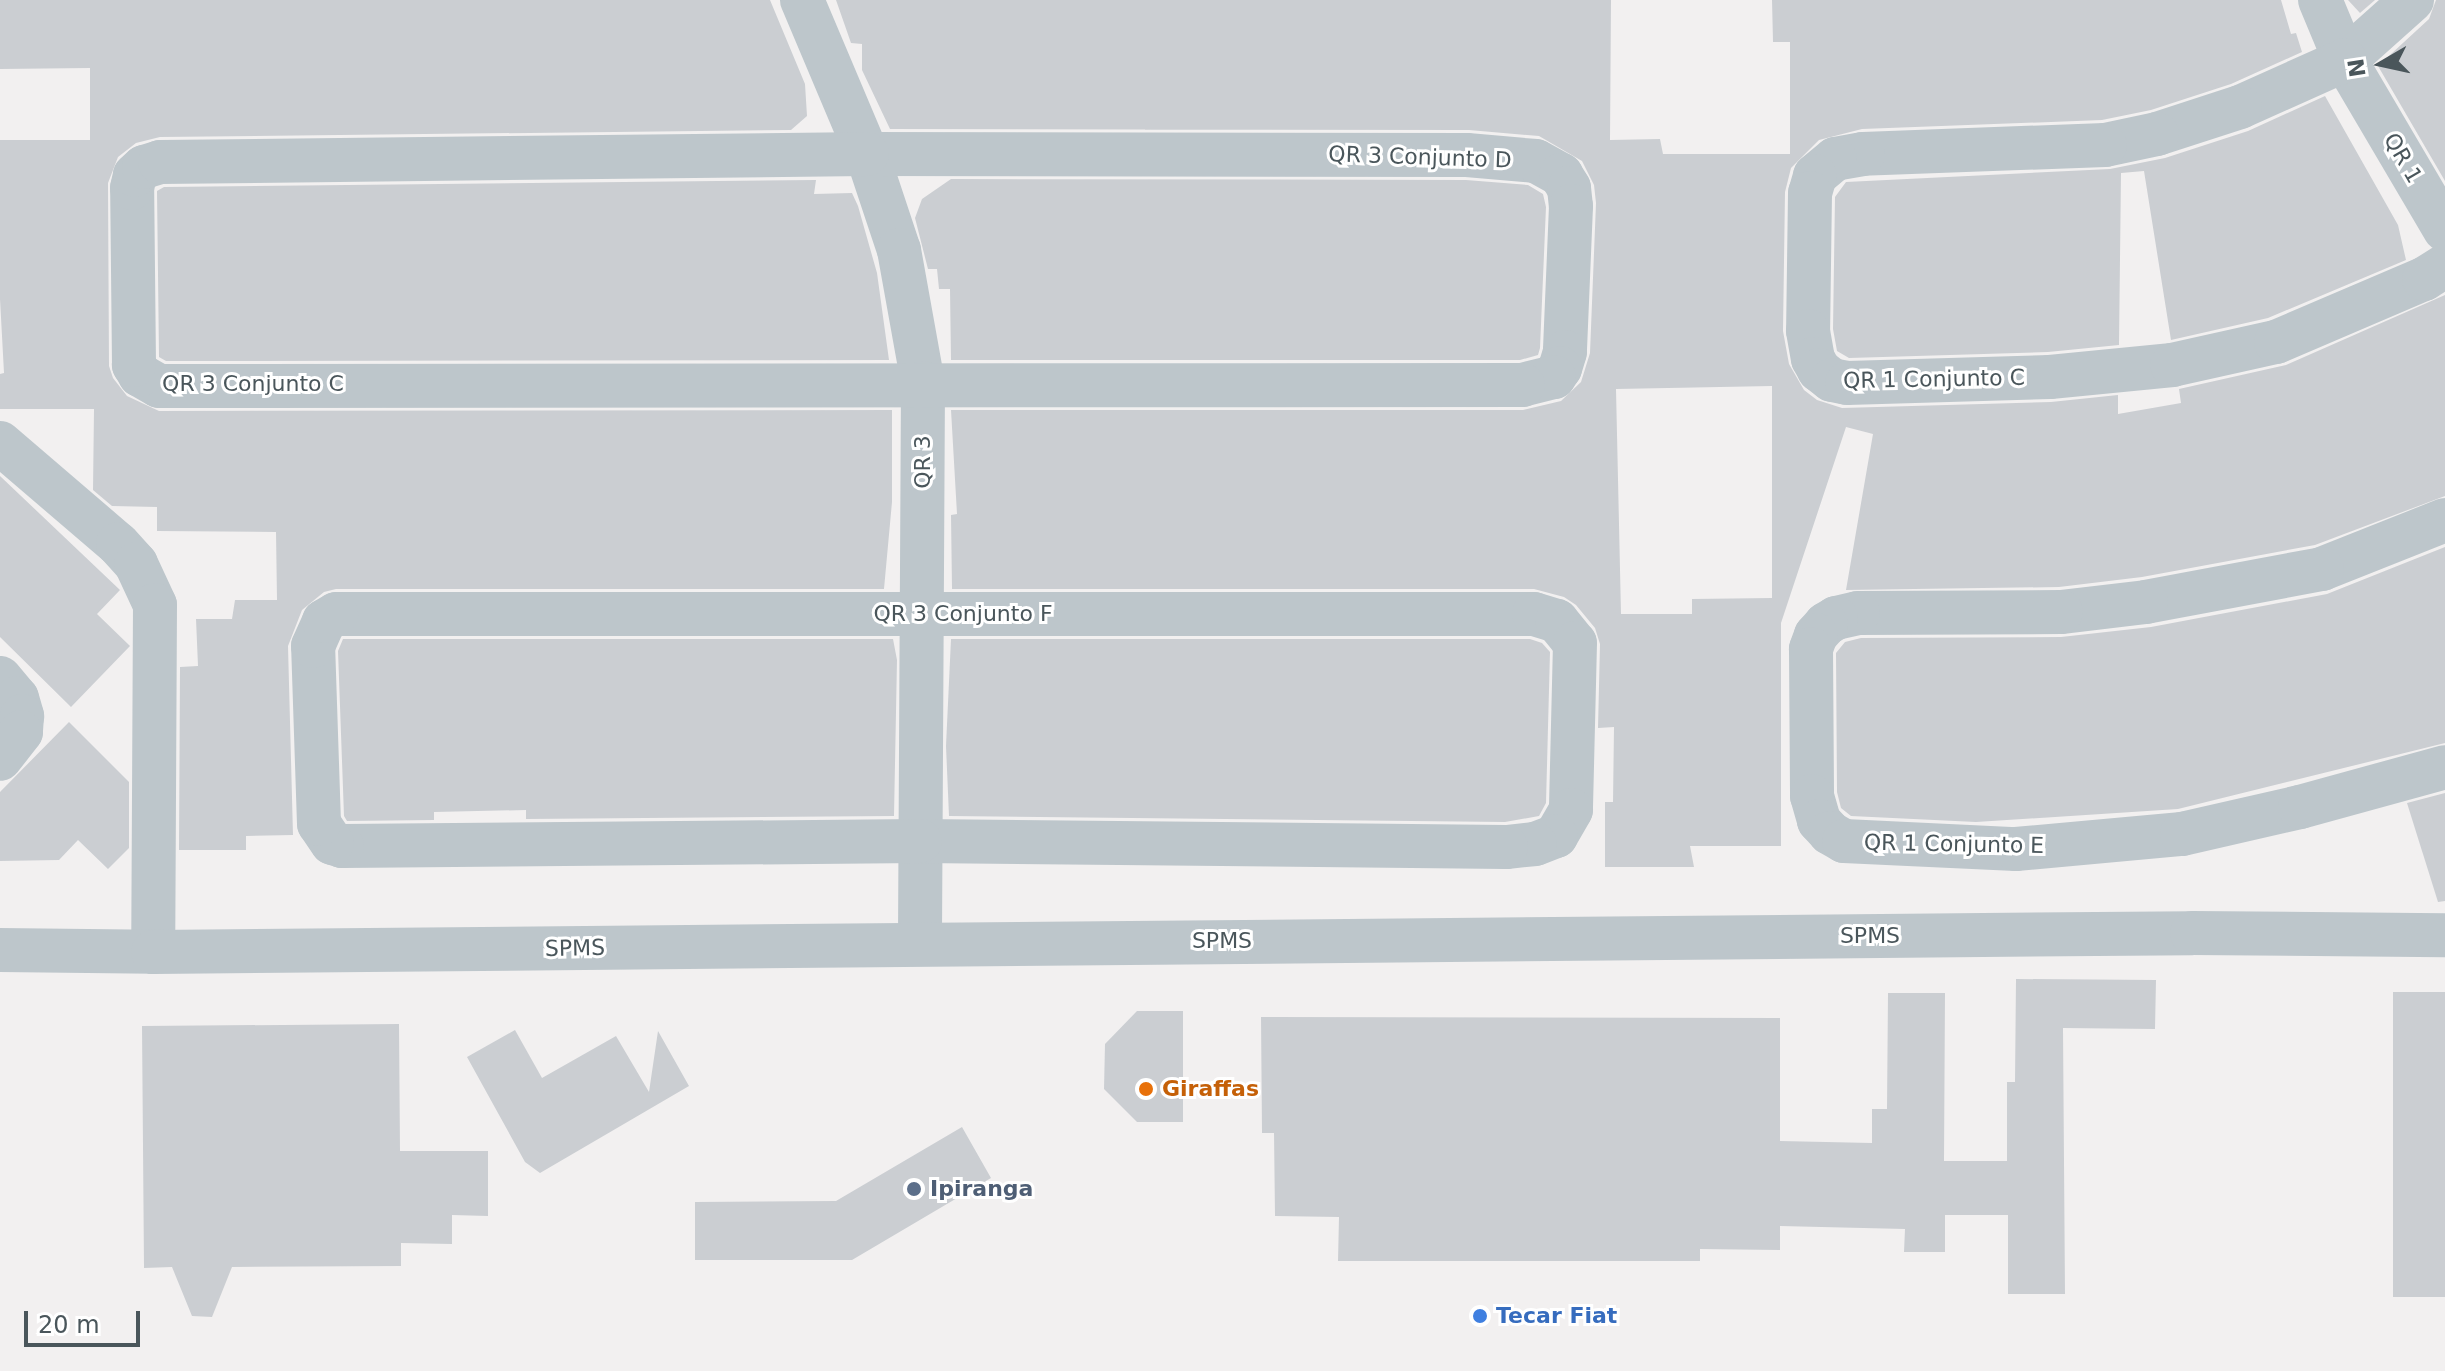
<!DOCTYPE html>
<html>
<head>
<meta charset="utf-8">
<style>
  body { margin:0 }
  #map { position:relative; width:2445px; height:1371px; overflow:hidden; background:#f2f0f0; font-family:"DejaVu Sans",sans-serif }
  div>[style] { position:absolute }
  .building>* { inset:0; background:#cbced2; transform-origin:0 0 }
  .minor>* { height:44px; margin:-22px; padding:0 22px; transform-origin:22px; border-radius:22px; background:#bdc6cb }
  .dots>* { width:22px; height:22px; translate:-50% -50%; box-sizing:border-box; border:4px solid #fff; border-radius:50% }
  span { translate:-50% -50%; white-space:nowrap; text-align:center; line-height:1.15; -webkit-text-stroke:6px #fff; paint-order:stroke }
  .street-label { font-size:22px; color:#4a565b }
  .food-label { font-size:22px; color:#c56008; font-weight:700 }
  .left { translate:0 -50%; text-align:left }
  .service-label { font-size:22px; color:#4e5e75; font-weight:700 }
  .shop-label { font-size:22px; color:#366cbe; font-weight:700 }
  .north { position:absolute; left:2341px; top:24px; width:80px; height:80px; -webkit-text-stroke:6px #fff; paint-order:stroke; rotate:261deg; font-size:22px; font-weight:700; line-height:32px; text-align:center; color:#4a565b }
  .north::after { content:''; display:block; margin:auto; width:28px; height:36px; background:#4a565b; clip-path:polygon(50% 0,100% 100%,50% 72%,0 100%) }
  .scale { position:absolute; left:24px; top:1311px; width:116px; height:36px; box-sizing:border-box; border:4px solid #4a565b; border-top:0; padding-left:10px; font-size:24px; line-height:28px; white-space:nowrap; color:#4a565b; -webkit-text-stroke:6px #fff; paint-order:stroke }
</style>
</head>
<body>
<div id="map">
  <div class="building">
    <div style="clip-path:polygon(0 0,770px 0,805px 84px,807px 116px,791px 130px,160px 137px,136px 143px,118px 157px,108px 183px,109px 366px,113px 378px,127px 396px,159px 411px,892px 410px,892px 502px,884px 589px,336px 589px,324px 592px,302px 610px,288px 646px,293px 835px,246px 836px,246px 850px,179px 850px,180px 667px,198px 666px,196px 619px,232px 619px,235px 600px,277px 600px,276px 532px,157px 531px,157px 507px,112px 506px,93px 490px,94px 409px,0 409px,0 374px,4px 373px,0 299px,0 140px,90px 140px,90px 68px,0 69px)"></div>
    <div style="clip-path:polygon(evenodd,836px 0,1611px 0,1610px 140px,1660px 139px,1663px 154px,1790px 154px,1790px 42px,1773px 42px,1772px 0,2281px 0,2291px 34px,2296px 33px,2302px 52px,2231px 84px,2151px 110px,2102px 120px,1862px 129px,1819px 140px,1791px 168px,1785px 192px,1783px 331px,1789px 364px,1804px 390px,1817px 400px,1842px 408px,2051px 402px,2118px 395px,2118px 414px,2181px 403px,2179px 389px,2286px 365px,2445px 295px,2445px 496px,2315px 545px,2142px 577px,2059px 587px,1846px 590px,1873px 434px,1846px 427px,1781px 623px,1781px 846px,1690px 846px,1694px 867px,1605px 867px,1605px 802px,1613px 802px,1614px 727px,1598px 728px,1600px 644px,1595px 628px,1576px 605px,1564px 597px,1534px 589px,952px 589px,951px 515px,957px 514px,951px 410px,1523px 410px,1561px 401px,1581px 382px,1590px 353px,1596px 203px,1594px 185px,1582px 161px,1539px 136px,1469px 130px,890px 129px,862px 70px,862px 44px,851px 43px,836px 0,1772px 386px,1772px 598px,1692px 599px,1692px 614px,1621px 614px,1616px 389px,1772px 386px)"></div>
    <div style="clip-path:polygon(2348px 0,2375px 0,2360px 13px)"></div>
    <div style="clip-path:polygon(2436px 0,2445px 0,2445px 181px,2378px 66px,2429px 19px)"></div>
    <div style="clip-path:polygon(2325px 96px,2398px 225px,2406px 260px,2268px 318px,2171px 340px,2144px 171px,2121px 173px,2119px 345px,2048px 352px,1849px 358px,1837px 351px,1833px 329px,1835px 197px,1846px 182px,2110px 169px,2165px 158px,2248px 131px)"></div>
    <div style="clip-path:polygon(951px 179px,1466px 180px,1528px 185px,1543px 194px,1546px 207px,1540px 348px,1538px 355px,1520px 360px,951px 360px,950px 289px,939px 289px,937px 269px,928px 269px,915px 218px,922px 199px)"></div>
    <div style="clip-path:polygon(816px 180px,814px 194px,852px 193px,858px 206px,877px 273px,889px 360px,166px 361px,159px 357px,157px 191px,164px 187px)"></div>
    <div style="clip-path:polygon(0 476px,120px 590px,97px 614px,130px 646px,71px 707px,0 637px)"></div>
    <div style="clip-path:polygon(2445px 547px,2445px 743px,2178px 809px,1976px 822px,1851px 816px,1841px 808px,1837px 792px,1836px 653px,1845px 642px,1861px 638px,2061px 637px,2151px 627px,2327px 594px)"></div>
    <div style="clip-path:polygon(343px 639px,893px 639px,897px 660px,894px 816px,526px 819px,526px 810px,434px 812px,434px 820px,347px 821px,344px 816px,338px 651px)"></div>
    <div style="clip-path:polygon(951px 639px,1530px 639px,1542px 643px,1550px 652px,1546px 803px,1539px 816px,1505px 822px,949px 816px,946px 746px)"></div>
    <div style="clip-path:polygon(69px 722px,129px 782px,129px 848px,108px 869px,78px 840px,59px 860px,0 861px,0 792px)"></div>
    <div style="clip-path:polygon(2445px 793px,2445px 901px,2438px 902px,2407px 803px)"></div>
    <div style="clip-path:polygon(2016px 979px,2156px 980px,2155px 1029px,2063px 1028px,2065px 1294px,2008px 1294px,2008px 1215px,1945px 1215px,1945px 1252px,1904px 1252px,1905px 1229px,1780px 1226px,1780px 1250px,1700px 1249px,1700px 1261px,1338px 1261px,1339px 1217px,1275px 1216px,1274px 1133px,1262px 1133px,1261px 1017px,1780px 1018px,1780px 1141px,1872px 1143px,1872px 1109px,1887px 1109px,1888px 993px,1945px 993px,1944px 1161px,2007px 1161px,2007px 1082px,2015px 1082px)"></div>
    <div style="left:2393px;top:992px;width:52px;height:305px"></div>
    <div style="clip-path:polygon(1137px 1011px,1183px 1011px,1183px 1122px,1137px 1122px,1104px 1089px,1105px 1044px)"></div>
    <div style="clip-path:polygon(399px 1024px,400px 1151px,488px 1151px,488px 1216px,452px 1215px,452px 1244px,401px 1243px,401px 1266px,232px 1267px,212px 1317px,192px 1316px,172px 1267px,144px 1268px,142px 1026px)"></div>
    <div style="clip-path:polygon(515px 1030px,542px 1078px,616px 1036px,649px 1092px,658px 1031px,689px 1086px,540px 1173px,525px 1162px,467px 1057px)"></div>
    <div style="clip-path:polygon(962px 1127px,991px 1178px,852px 1260px,695px 1260px,695px 1202px,836px 1201px)"></div>
  </div>
  <div class="minor">
    <div style="left:802px;top:0;width:167px;rotate:67.1deg"></div>
    <div style="left:867px;top:154px;width:101px;rotate:71.6deg"></div>
    <div style="left:899px;top:250px;width:135px;rotate:79.8deg"></div>
    <div style="left:923px;top:383px;width:561px;rotate:90.31deg"></div>
    <div style="left:2320px;top:0;width:65px;rotate:67.4deg"></div>
    <div style="left:2345px;top:60px;width:197px;rotate:59.5deg"></div>
    <div style="left:2412px;top:0;width:90px;rotate:138.2deg"></div>
    <div style="left:2345px;top:60px;width:115px;rotate:155.9deg"></div>
    <div style="left:2240px;top:107px;width:87px;rotate:162deg"></div>
    <div style="left:2157px;top:134px;width:53px;rotate:168.1deg"></div>
    <div style="left:2105px;top:145px;width:242px;rotate:177.9deg"></div>
    <div style="left:1863px;top:154px;width:28px;rotate:170deg"></div>
    <div style="left:1835px;top:159px;width:26px;rotate:140deg"></div>
    <div style="left:1815px;top:176px;width:18px;rotate:106deg"></div>
    <div style="left:1810px;top:193px;width:138px;rotate:90.8deg"></div>
    <div style="left:1808px;top:331px;width:28px;rotate:80deg"></div>
    <div style="left:1813px;top:359px;width:13px;rotate:61deg"></div>
    <div style="left:1819px;top:370px;width:16px;rotate:38deg"></div>
    <div style="left:1832px;top:380px;width:15px;rotate:11deg"></div>
    <div style="left:1847px;top:383px;width:203px;rotate:-1.7deg"></div>
    <div style="left:2050px;top:377px;width:123px;rotate:-5.6deg"></div>
    <div style="left:2172px;top:365px;width:107px;rotate:-12.5deg"></div>
    <div style="left:2276px;top:342px;width:161px;rotate:-23.1deg"></div>
    <div style="left:2424px;top:279px;width:25px;rotate:-32deg"></div>
    <div style="left:867px;top:154px;width:600px;rotate:0.1deg"></div>
    <div style="left:1467px;top:155px;width:69px;rotate:5deg"></div>
    <div style="left:1536px;top:161px;width:29px;rotate:29deg"></div>
    <div style="left:1561px;top:175px;width:15px;rotate:58deg"></div>
    <div style="left:1569px;top:188px;width:18px;rotate:84deg"></div>
    <div style="left:1571px;top:206px;width:146px;rotate:92.4deg"></div>
    <div style="left:1565px;top:352px;width:17px;rotate:107deg"></div>
    <div style="left:1560px;top:368px;width:11px;rotate:124deg"></div>
    <div style="left:1554px;top:377px;width:32px;rotate:166deg"></div>
    <div style="left:1523px;top:385px;width:1364px;rotate:179.96deg"></div>
    <div style="left:159px;top:386px;width:22px;rotate:-150deg"></div>
    <div style="left:140px;top:375px;width:12px;rotate:-121deg"></div>
    <div style="left:134px;top:365px;width:177px;rotate:-90.6deg"></div>
    <div style="left:132px;top:188px;width:13px;rotate:-77deg"></div>
    <div style="left:135px;top:175px;width:12px;rotate:-42deg"></div>
    <div style="left:144px;top:167px;width:17px;rotate:-17deg"></div>
    <div style="left:160px;top:162px;width:707px;rotate:-0.65deg"></div>
    <div style="left:0;top:443px;width:155px;rotate:40.6deg"></div>
    <div style="left:118px;top:544px;width:27px;rotate:48deg"></div>
    <div style="left:136px;top:564px;width:45px;rotate:65.1deg"></div>
    <div style="left:155px;top:605px;width:347px;rotate:90.3deg"></div>
    <div style="left:2445px;top:520px;width:132px;rotate:158.3deg"></div>
    <div style="left:2322px;top:569px;width:179px;rotate:169.4deg"></div>
    <div style="left:2146px;top:602px;width:86px;rotate:173.3deg"></div>
    <div style="left:2061px;top:612px;width:203px;rotate:179.7deg"></div>
    <div style="left:1858px;top:613px;width:23px;rotate:167deg"></div>
    <div style="left:1836px;top:618px;width:12px;rotate:149deg"></div>
    <div style="left:1826px;top:624px;width:15px;rotate:132deg"></div>
    <div style="left:1816px;top:635px;width:15px;rotate:110deg"></div>
    <div style="left:1811px;top:649px;width:147px;rotate:89.6deg"></div>
    <div style="left:1812px;top:796px;width:26px;rotate:74deg"></div>
    <div style="left:1819px;top:821px;width:16px;rotate:47deg"></div>
    <div style="left:1830px;top:833px;width:16px;rotate:30deg"></div>
    <div style="left:1844px;top:841px;width:172px;rotate:2.7deg"></div>
    <div style="left:2016px;top:849px;width:167px;rotate:-5.2deg"></div>
    <div style="left:2182px;top:834px;width:121px;rotate:-12.9deg"></div>
    <div style="left:2300px;top:807px;width:150px;rotate:-15.4deg"></div>
    <div style="left:336px;top:614px;width:1198px"></div>
    <div style="left:1534px;top:614px;width:24px;rotate:17deg"></div>
    <div style="left:1557px;top:621px;width:28px;rotate:51deg"></div>
    <div style="left:1575px;top:643px;width:167px;rotate:91.4deg"></div>
    <div style="left:1571px;top:810px;width:30px;rotate:120deg"></div>
    <div style="left:1556px;top:836px;width:22px;rotate:159deg"></div>
    <div style="left:1535px;top:844px;width:29px;rotate:174deg"></div>
    <div style="left:1506px;top:847px;width:586px;rotate:-179.41deg"></div>
    <div style="left:920px;top:841px;width:578px;rotate:179.5deg"></div>
    <div style="left:342px;top:846px;width:10px;rotate:-163deg"></div>
    <div style="left:332px;top:843px;width:23px;rotate:-124deg"></div>
    <div style="left:319px;top:824px;width:178px;rotate:-91.9deg"></div>
    <div style="left:313px;top:646px;width:27px;rotate:-66deg"></div>
    <div style="left:324px;top:621px;width:14px;rotate:-30deg"></div>
    <div style="left:0;top:678px;width:26px;rotate:50deg"></div>
    <div style="left:17px;top:698px;width:19px;rotate:74deg"></div>
    <div style="left:22px;top:716px;width:16px;rotate:94deg"></div>
    <div style="left:21px;top:732px;width:34px;rotate:128deg"></div>
    <div style="left:0;top:950px;width:153px;rotate:0.7deg"></div>
    <div style="left:153px;top:952px;width:2039px;rotate:-0.53deg"></div>
    <div style="left:2192px;top:933px;width:253px;rotate:0.5deg"></div>
  </div>
  <div class="dots">
    <div style="left:1146px;top:1089px;background:#e8710a"></div>
    <div style="left:914px;top:1189px;background:#5c6f8a"></div>
    <div style="left:1480px;top:1316px;background:#3f7fe0"></div>
  </div>
  <div class="street-label">
    <span style="left:1420px;top:157px;rotate:2deg">QR 3 Conjunto D</span>
    <span style="left:2403px;top:158px;rotate:60deg">QR 1</span>
    <span style="left:1934px;top:379px;rotate:-1deg">QR 1 Conjunto C</span>
    <span style="left:253px;top:384px">QR 3 Conjunto C</span>
    <span style="left:923px;top:462px;rotate:-90deg">QR 3</span>
    <span style="left:963px;top:614px">QR 3 Conjunto F</span>
    <span style="left:1954px;top:844px;rotate:1deg">QR 1 Conjunto E</span>
    <span style="left:1870px;top:936px">SPMS</span>
    <span style="left:1222px;top:941px">SPMS</span>
    <span style="left:575px;top:948px;rotate:-1deg">SPMS</span>
  </div>
  <div class="food-label">
    <span class="left" style="left:1162px;top:1089px">Giraffas</span>
  </div>
  <div class="service-label">
    <span class="left" style="left:930px;top:1189px">Ipiranga</span>
  </div>
  <div class="shop-label">
    <span class="left" style="left:1496px;top:1316px">Tecar Fiat</span>
  </div>
  <div class="north">N</div>
  <div class="scale">20 m</div>
</div>
</body>
</html>
